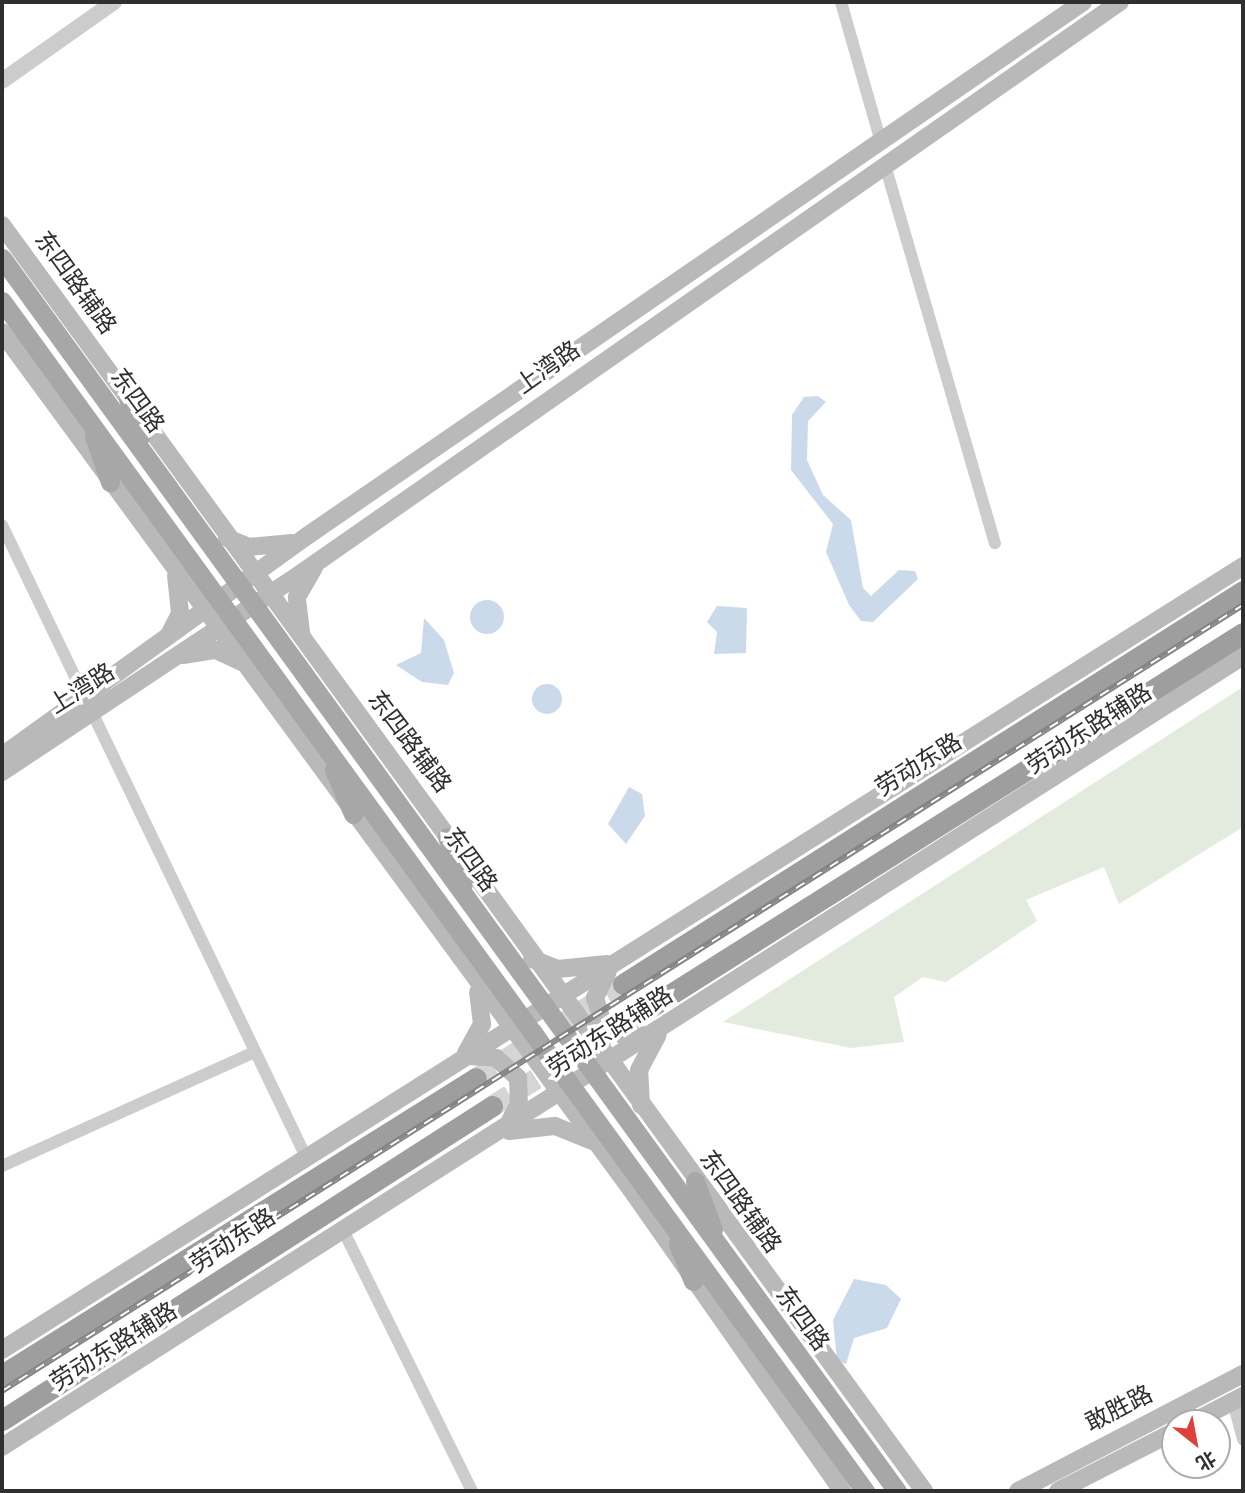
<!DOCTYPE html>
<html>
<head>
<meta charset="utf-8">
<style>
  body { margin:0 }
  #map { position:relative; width:1245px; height:1493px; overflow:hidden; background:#fff; font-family:"Work Sans","Noto Sans SC",sans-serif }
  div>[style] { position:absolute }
  .green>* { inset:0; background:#e3ebde }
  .water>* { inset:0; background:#cbdaea }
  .round { border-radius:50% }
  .trunk-tunnel>* { height:21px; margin-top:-10.5px; transform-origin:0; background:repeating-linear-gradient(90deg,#d5d5d5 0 21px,transparent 0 31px) }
  .minor>* { height:12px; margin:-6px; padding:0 6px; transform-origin:6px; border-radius:6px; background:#ccc }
  .tertiary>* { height:16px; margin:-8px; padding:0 8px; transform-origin:8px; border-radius:8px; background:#ccc }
  .secondary>* { height:18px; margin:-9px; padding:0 9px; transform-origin:9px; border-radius:9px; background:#b9b9b9 }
  .primary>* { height:19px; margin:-9.5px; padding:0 9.5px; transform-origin:9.5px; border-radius:9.5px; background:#a7a7a7 }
  .trunk>* { height:21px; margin:-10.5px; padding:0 10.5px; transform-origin:10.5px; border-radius:10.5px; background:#9e9e9e }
  .rail>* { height:6px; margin-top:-3px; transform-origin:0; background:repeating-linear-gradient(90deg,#fff 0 10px,#848484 0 20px); box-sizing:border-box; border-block:2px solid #848484 }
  span { translate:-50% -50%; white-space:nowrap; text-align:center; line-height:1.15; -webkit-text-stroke:7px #fff; paint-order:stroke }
  .street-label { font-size:24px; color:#2f2f2f }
  .frame { position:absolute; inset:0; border:4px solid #2f2f2f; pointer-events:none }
  .north { position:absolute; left:1161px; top:1409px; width:70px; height:70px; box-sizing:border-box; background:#fff; border:2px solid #acacac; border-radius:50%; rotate:149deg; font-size:19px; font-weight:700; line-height:28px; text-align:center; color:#2f2f2f }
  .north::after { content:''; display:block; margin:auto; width:24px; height:32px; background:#dd413a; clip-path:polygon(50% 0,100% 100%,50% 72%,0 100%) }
</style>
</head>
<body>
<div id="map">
  <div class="green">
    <div style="clip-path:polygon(1243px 687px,1243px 827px,1119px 904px,1104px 867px,1026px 900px,1037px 921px,946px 982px,923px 977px,894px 997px,904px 1042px,851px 1048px,723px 1022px)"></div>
  </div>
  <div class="water">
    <div style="clip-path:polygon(818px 396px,826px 402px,808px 421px,807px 460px,823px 495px,851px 520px,863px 588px,871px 596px,899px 570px,915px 571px,918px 579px,873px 622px,861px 621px,849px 605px,826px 552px,833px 524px,791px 470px,792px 415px,804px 397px)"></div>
    <div class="round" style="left:470px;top:600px;width:34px;height:34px"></div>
    <div style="clip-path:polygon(717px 606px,747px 608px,746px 653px,714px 654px,717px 632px,707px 622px)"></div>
    <div style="clip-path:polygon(424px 618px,444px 640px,454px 673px,448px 685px,422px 682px,396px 665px,421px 653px)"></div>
    <div class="round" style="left:532px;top:684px;width:30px;height:30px"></div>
    <div style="clip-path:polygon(629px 787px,642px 794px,645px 816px,626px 844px,608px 824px)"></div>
    <div style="clip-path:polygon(854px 1279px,886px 1285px,901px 1299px,887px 1328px,854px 1338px,846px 1364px,837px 1361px,833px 1320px)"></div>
  </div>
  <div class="trunk-tunnel">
    <div style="left:476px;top:1078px;width:174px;rotate:-32.6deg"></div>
    <div style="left:492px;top:1106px;width:176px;rotate:-32deg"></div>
  </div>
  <div class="minor">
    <div style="left:841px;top:2px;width:146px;rotate:74.1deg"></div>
    <div style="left:885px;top:165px;width:394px;rotate:73.8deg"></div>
    <div style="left:2px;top:525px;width:704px;rotate:64.31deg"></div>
    <div style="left:2px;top:1166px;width:277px;rotate:-24.3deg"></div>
    <div style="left:343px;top:1230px;width:291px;rotate:63.7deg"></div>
    <div style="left:1233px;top:1402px;width:39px;rotate:75deg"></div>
  </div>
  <div class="tertiary">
    <div style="left:2px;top:81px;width:137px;rotate:-35.2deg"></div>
  </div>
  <div class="secondary">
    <div style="left:2px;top:225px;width:1566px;rotate:53.93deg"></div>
    <div style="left:2px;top:332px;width:1070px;rotate:53.74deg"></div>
    <div style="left:635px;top:1195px;width:361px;rotate:55deg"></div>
    <div style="left:227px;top:538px;width:24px;rotate:22deg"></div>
    <div style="left:249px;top:547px;width:43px;rotate:-5.3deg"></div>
    <div style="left:301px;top:632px;width:35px;rotate:-97deg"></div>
    <div style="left:297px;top:597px;width:34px;rotate:-60deg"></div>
    <div style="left:169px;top:635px;width:25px;rotate:-63deg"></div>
    <div style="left:180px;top:613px;width:37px;rotate:-96deg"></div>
    <div style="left:183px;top:655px;width:33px;rotate:-9deg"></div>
    <div style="left:216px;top:650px;width:29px;rotate:25deg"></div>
    <div style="left:2px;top:756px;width:376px;rotate:-35.8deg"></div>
    <div style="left:307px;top:536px;width:942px;rotate:-34.53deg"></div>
    <div style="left:2px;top:772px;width:346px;rotate:-33.6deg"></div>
    <div style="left:290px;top:581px;width:1012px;rotate:-34.9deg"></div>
    <div style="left:532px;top:959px;width:28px;rotate:21deg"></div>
    <div style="left:558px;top:969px;width:49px;rotate:-5.8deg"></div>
    <div style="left:608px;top:971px;width:30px;rotate:116deg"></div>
    <div style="left:595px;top:998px;width:25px;rotate:72deg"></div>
    <div style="left:603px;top:1022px;width:27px;rotate:34deg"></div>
    <div style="left:625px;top:1037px;width:22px;rotate:-5deg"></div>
    <div style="left:466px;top:1053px;width:33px;rotate:-61deg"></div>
    <div style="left:482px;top:1024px;width:32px;rotate:-97deg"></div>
    <div style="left:469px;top:1056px;width:27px;rotate:4deg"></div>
    <div style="left:496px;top:1058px;width:30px;rotate:42deg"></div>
    <div style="left:518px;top:1078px;width:26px;rotate:88deg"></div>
    <div style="left:519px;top:1104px;width:21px;rotate:118deg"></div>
    <div style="left:641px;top:1105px;width:35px;rotate:-93deg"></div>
    <div style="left:639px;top:1070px;width:40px;rotate:-62deg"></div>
    <div style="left:509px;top:1131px;width:46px;rotate:-6.2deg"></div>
    <div style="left:555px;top:1126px;width:40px;rotate:22deg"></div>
    <div style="left:2px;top:1350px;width:1468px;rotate:-32.28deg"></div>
    <div style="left:1191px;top:1423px;width:59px;rotate:-27.4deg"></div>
    <div style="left:2px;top:1447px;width:1472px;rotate:-32.51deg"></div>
    <div style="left:1018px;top:1491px;width:254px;rotate:-27.5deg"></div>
    <div style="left:1058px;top:1491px;width:131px;rotate:-27.1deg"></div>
  </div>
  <div class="primary">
    <div style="left:2px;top:258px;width:1524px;rotate:54.03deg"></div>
    <div style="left:2px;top:301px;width:1470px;rotate:54.05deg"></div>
    <div style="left:128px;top:399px;width:39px;rotate:71deg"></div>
    <div style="left:94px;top:436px;width:49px;rotate:70.8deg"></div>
    <div style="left:334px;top:770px;width:48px;rotate:66.6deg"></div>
    <div style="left:447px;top:837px;width:48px;rotate:69.3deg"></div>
    <div style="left:695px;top:1181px;width:52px;rotate:69.8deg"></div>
    <div style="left:678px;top:1244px;width:40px;rotate:68deg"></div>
  </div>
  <div class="trunk">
    <div style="left:623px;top:984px;width:734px;rotate:-32.37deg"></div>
    <div style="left:641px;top:1013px;width:712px;rotate:-32.26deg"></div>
    <div style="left:2px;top:1375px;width:559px;rotate:-32.07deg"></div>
    <div style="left:2px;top:1420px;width:582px;rotate:-32.65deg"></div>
  </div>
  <div class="rail">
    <div style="left:2px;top:1391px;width:1469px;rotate:-32.35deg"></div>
  </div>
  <div class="street-label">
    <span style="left:75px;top:283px;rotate:54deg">东四路辅路</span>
    <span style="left:548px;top:368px;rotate:-35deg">上湾路</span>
    <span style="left:137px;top:401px;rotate:54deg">东四路</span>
    <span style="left:82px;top:689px;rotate:-32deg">上湾路</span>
    <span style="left:1089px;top:729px;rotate:-33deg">劳动东路辅路</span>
    <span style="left:409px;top:742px;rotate:53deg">东四路辅路</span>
    <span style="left:919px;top:765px;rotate:-32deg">劳动东路</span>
    <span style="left:470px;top:860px;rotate:54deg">东四路</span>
    <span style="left:610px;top:1032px;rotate:-33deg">劳动东路辅路</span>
    <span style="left:740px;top:1202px;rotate:54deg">东四路辅路</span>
    <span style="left:233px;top:1241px;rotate:-33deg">劳动东路</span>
    <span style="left:802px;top:1319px;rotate:54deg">东四路</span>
    <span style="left:114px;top:1347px;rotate:-32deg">劳动东路辅路</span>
    <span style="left:1119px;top:1409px;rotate:-27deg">敢胜路</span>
  </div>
  <div class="frame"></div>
  <div class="north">北</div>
</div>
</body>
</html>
